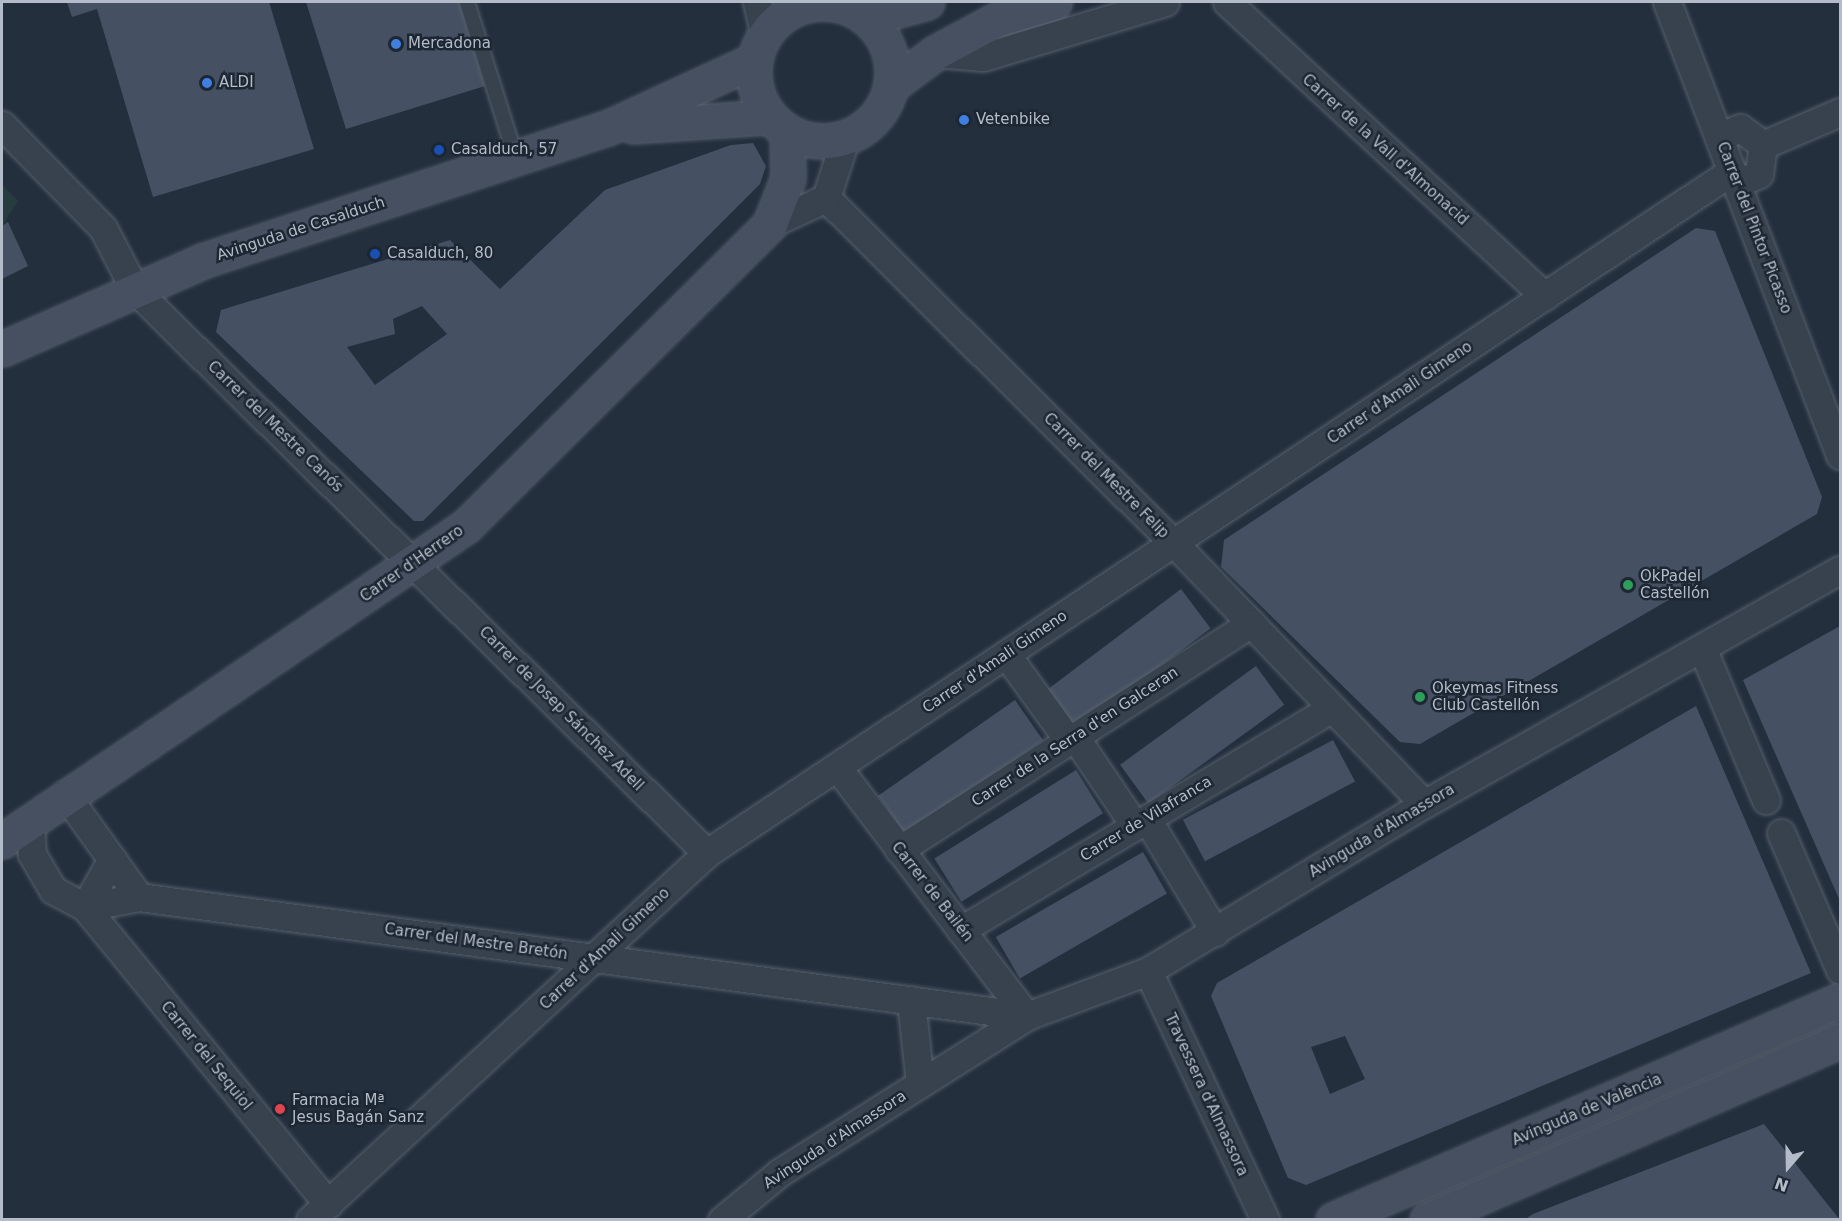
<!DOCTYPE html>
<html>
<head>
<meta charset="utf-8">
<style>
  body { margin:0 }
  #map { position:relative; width:1842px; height:1221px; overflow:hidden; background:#242f3e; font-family:"DejaVu Sans",sans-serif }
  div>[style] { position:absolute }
  .green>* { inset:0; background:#263c3f }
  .building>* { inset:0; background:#455162; transform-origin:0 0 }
  .roads { filter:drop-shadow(0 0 2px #565f6c) drop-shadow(0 0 2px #565f6c) }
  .lane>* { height:14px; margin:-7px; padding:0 7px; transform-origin:7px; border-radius:7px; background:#38414e }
  .street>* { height:27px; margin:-13.5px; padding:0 13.5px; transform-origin:13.5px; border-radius:13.5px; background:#38414e }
  .secondary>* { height:33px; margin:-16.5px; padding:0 16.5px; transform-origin:16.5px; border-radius:16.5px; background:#465061 }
  .secondary>.ring { margin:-16.5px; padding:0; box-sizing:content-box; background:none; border:33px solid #465061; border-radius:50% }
  .dots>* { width:16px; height:16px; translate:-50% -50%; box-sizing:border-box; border:3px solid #1d2633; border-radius:50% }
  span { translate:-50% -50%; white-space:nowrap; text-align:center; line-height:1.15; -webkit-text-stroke:5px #1d2633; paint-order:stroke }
  .poi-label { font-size:15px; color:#b4bcc9 }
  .left { translate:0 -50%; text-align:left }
  .street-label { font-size:15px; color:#b4bcc9 }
  .frame { position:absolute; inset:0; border:3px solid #b4bcc9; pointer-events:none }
  .north { position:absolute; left:1758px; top:1137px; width:60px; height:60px; -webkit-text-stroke:4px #1d2633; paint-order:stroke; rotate:200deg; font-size:16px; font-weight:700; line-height:24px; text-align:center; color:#b4bcc9 }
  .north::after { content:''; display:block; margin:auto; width:21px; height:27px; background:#b4bcc9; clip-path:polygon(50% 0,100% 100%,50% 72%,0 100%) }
</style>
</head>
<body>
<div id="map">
  <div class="green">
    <div style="clip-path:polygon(2px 184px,18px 201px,2px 226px)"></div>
  </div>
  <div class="building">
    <div style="clip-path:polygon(67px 2px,269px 2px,314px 149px,153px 197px,97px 9px,72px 17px)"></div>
    <div style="clip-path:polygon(306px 2px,459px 2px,485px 86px,346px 129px)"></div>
    <div style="clip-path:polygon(evenodd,753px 143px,766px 166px,760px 184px,423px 521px,414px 521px,216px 332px,221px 310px,450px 240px,500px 289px,605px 190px,731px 145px,753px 143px,422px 306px,447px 334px,375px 385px,347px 347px,395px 334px,393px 319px,422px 306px)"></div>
    <div style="clip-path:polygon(8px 222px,28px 266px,2px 279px,2px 226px)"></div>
    <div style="clip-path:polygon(1696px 228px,1715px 231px,1822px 497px,1817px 514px,1420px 744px,1400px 742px,1221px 567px,1224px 540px)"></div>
    <div style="left:1181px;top:589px;width:49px;height:168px;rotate:53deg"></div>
    <div style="clip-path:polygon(1840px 626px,1840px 901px,1743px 680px)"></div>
    <div style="left:1256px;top:666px;width:48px;height:168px;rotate:54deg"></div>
    <div style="left:1015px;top:700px;width:49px;height:167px;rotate:55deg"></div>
    <div style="clip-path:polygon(evenodd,1696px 706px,1811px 973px,1306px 1185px,1288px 1178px,1211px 996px,1217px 983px,1696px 706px,1345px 1036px,1365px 1079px,1330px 1094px,1311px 1047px,1345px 1036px)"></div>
    <div style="left:1333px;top:740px;width:47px;height:170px;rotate:62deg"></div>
    <div style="left:1076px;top:770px;width:51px;height:167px;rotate:58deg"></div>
    <div style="left:1143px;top:852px;width:48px;height:170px;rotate:60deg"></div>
    <div style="clip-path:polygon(1764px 1124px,1840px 1220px,1524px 1220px,1533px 1214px)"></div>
  </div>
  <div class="roads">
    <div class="lane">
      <div style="left:467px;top:2px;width:164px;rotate:72.6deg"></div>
    </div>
    <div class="street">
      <div style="left:757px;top:2px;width:32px;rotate:77deg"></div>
      <div style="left:1227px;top:2px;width:433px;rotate:42.8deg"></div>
      <div style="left:1667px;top:2px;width:485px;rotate:69.1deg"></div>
      <div style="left:935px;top:53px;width:48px;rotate:4.8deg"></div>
      <div style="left:983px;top:57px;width:190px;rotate:-16.8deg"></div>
      <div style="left:2px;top:125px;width:144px;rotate:45.6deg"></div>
      <div style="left:103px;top:228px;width:70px;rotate:62.7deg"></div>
      <div style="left:135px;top:290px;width:803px;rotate:44.55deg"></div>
      <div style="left:1719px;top:137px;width:23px;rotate:-23deg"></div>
      <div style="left:1740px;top:128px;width:29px;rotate:36deg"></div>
      <div style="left:1763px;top:145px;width:29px;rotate:98deg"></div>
      <div style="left:1759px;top:174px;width:24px;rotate:156deg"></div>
      <div style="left:1763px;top:145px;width:84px;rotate:-23.2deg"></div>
      <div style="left:826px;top:198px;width:490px;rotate:44.8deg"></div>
      <div style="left:1174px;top:543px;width:361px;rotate:46.2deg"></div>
      <div style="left:826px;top:198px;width:62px;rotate:-72.1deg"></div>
      <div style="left:770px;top:224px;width:62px;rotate:-24.9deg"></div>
      <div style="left:1702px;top:648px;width:165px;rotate:67.2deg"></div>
      <div style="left:1006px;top:654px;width:107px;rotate:54.1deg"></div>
      <div style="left:1075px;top:737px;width:107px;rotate:56deg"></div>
      <div style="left:837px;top:767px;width:313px;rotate:52.7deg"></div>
      <div style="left:65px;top:794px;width:127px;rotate:54.3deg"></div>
      <div style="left:1147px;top:819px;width:132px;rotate:59deg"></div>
      <div style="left:30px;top:820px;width:34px;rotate:87deg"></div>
      <div style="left:32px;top:854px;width:42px;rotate:59.7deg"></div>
      <div style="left:53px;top:890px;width:36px;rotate:28deg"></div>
      <div style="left:85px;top:907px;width:55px;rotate:-10.5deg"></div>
      <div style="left:139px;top:897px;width:896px;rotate:7.63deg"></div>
      <div style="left:1781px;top:833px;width:149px;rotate:66.7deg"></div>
      <div style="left:899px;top:850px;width:419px;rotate:-32.8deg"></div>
      <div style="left:112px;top:859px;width:55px;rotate:119.4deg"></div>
      <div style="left:85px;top:907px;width:384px;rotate:50.7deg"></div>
      <div style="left:961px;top:930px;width:432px;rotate:-30.9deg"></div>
      <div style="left:1148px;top:971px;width:275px;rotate:64.8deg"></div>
      <div style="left:911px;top:1000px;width:84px;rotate:83.9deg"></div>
      <div style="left:310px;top:1220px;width:541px;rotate:-42.75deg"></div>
      <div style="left:707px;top:853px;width:1231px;rotate:-33.64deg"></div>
      <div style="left:722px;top:1220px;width:74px;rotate:-39.5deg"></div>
      <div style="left:779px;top:1173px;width:294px;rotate:-32.3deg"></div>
      <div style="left:1027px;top:1016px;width:129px;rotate:-20.4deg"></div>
      <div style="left:1148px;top:971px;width:323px;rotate:-31.2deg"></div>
      <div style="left:1424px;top:804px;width:477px;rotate:-29.4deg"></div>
    </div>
    <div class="secondary">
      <div class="ring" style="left:754px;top:3px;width:105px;height:105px"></div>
      <div style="left:868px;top:18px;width:61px;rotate:-15.2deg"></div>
      <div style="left:892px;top:85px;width:54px;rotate:-36.7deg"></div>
      <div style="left:935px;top:53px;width:72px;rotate:-28.4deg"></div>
      <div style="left:998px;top:19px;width:59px;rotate:-16.9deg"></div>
      <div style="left:633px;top:126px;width:136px;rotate:-3.8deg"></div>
      <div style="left:2px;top:349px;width:219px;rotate:-23.7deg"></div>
      <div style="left:202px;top:261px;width:426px;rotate:-18.2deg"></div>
      <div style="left:607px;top:128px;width:161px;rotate:-24.7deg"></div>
      <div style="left:2px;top:841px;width:561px;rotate:-34.17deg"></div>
      <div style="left:466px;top:526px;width:429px;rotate:-44.8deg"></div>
      <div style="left:770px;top:224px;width:49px;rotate:-68.6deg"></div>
      <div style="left:788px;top:178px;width:46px;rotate:-91.2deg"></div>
      <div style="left:1333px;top:1220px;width:553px;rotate:-23.46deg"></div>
      <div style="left:1427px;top:1220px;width:451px;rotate:-23.5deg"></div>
    </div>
  </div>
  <div class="dots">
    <div style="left:396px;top:44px;background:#3f7fe0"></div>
    <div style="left:207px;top:83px;background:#3f7fe0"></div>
    <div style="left:964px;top:120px;background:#3f7fe0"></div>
    <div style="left:439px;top:150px;background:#1a4fb4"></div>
    <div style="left:375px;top:254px;background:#1a4fb4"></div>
    <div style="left:1628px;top:585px;background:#2e9e5b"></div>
    <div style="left:1420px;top:697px;background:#2e9e5b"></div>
    <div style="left:280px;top:1109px;background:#e0444e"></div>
  </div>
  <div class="poi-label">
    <span class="left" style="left:408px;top:44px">Mercadona</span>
    <span class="left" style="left:219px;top:83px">ALDI</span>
    <span class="left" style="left:976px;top:120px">Vetenbike</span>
    <span class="left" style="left:451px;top:150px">Casalduch, 57</span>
    <span class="left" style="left:387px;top:254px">Casalduch, 80</span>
    <span class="left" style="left:1640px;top:585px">OkPadel<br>Castellón</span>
    <span class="left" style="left:1432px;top:697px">Okeymas Fitness<br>Club Castellón</span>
    <span class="left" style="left:292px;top:1109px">Farmacia Mª<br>Jesus Bagán Sanz</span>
  </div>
  <div class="street-label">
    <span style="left:1385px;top:150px;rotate:42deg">Carrer de la Vall d'Almonacid</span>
    <span style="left:1754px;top:228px;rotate:69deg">Carrer del Pintor Picasso</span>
    <span style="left:301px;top:229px;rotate:-18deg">Avinguda de Casalduch</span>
    <span style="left:1400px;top:393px;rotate:-34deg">Carrer d'Amali Gimeno</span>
    <span style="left:275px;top:427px;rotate:44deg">Carrer del Mestre Canós</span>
    <span style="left:1106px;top:476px;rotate:45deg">Carrer del Mestre Felip</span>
    <span style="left:412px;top:564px;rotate:-35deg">Carrer d'Herrero</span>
    <span style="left:995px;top:662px;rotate:-34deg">Carrer d'Amali Gimeno</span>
    <span style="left:561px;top:709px;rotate:45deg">Carrer de Josep Sánchez Adell</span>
    <span style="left:1075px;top:737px;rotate:-33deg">Carrer de la Serra d'en Galceran</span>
    <span style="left:1146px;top:819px;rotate:-31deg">Carrer de Vilafranca</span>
    <span style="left:1382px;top:831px;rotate:-31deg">Avinguda d'Almassora</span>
    <span style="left:932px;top:892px;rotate:52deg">Carrer de Bailén</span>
    <span style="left:476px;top:942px;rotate:8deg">Carrer del Mestre Bretón</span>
    <span style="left:605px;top:949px;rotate:-43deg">Carrer d'Amali Gimeno</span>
    <span style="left:206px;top:1056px;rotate:51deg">Carrer del Sequiol</span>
    <span style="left:1206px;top:1095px;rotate:65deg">Travessera d'Almassora</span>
    <span style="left:1587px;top:1110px;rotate:-23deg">Avinguda de València</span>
    <span style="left:835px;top:1140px;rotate:-33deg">Avinguda d'Almassora</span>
  </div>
  <div class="frame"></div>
  <div class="north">N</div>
</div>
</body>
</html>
